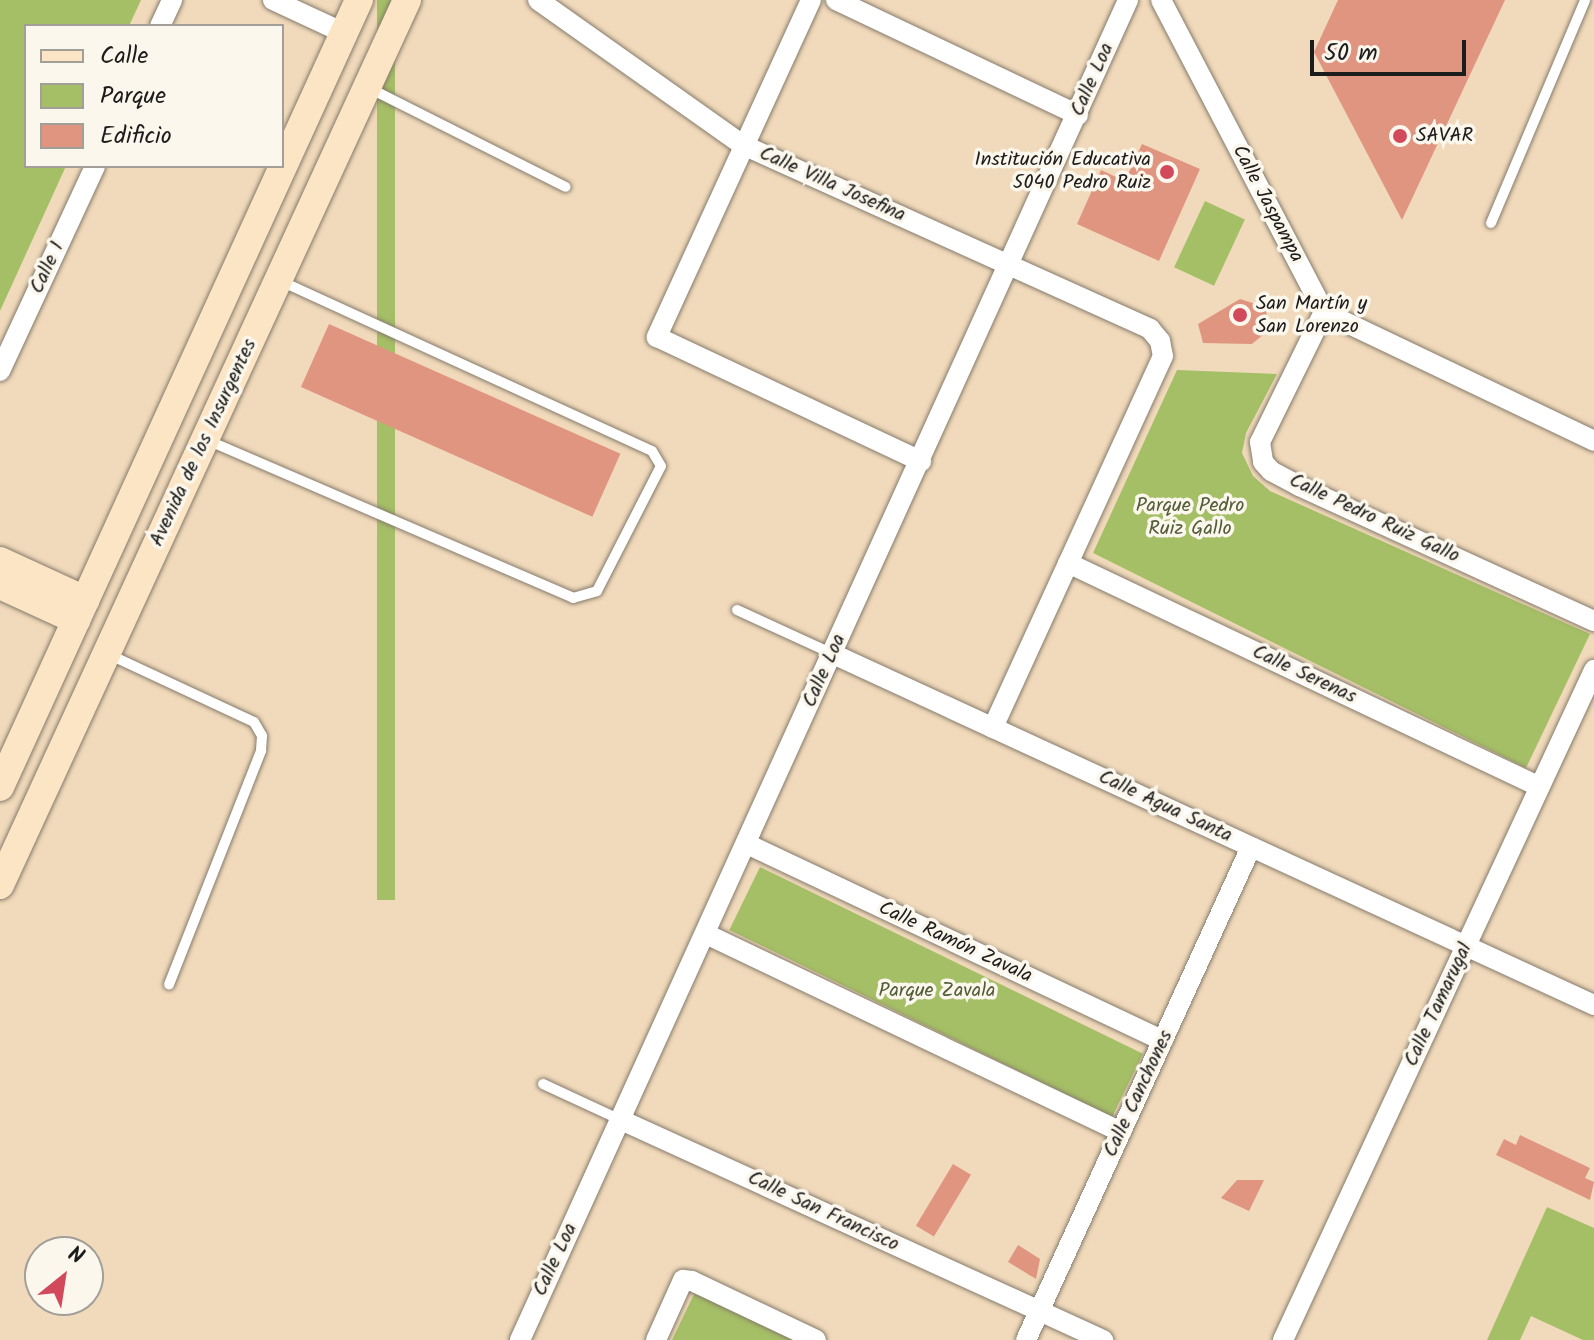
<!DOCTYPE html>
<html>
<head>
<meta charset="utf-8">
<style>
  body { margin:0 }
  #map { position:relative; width:1594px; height:1340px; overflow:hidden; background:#f1dabb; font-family:Kalam,sans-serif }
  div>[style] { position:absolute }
  .green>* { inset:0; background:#a5bf66; transform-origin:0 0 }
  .building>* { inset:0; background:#e09581; transform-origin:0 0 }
  .roads { filter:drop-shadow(0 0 2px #867b6c) drop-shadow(0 0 2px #867b6c) }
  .service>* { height:10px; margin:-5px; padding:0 5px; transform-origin:5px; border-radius:5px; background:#fff }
  .minor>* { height:20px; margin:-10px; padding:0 10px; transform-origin:10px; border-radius:10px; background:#fff }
  .secondary>* { height:28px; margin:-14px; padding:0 14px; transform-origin:14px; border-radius:14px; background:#fce5c4 }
  .dots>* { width:22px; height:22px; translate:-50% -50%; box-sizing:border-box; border:4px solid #fbf7ec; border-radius:50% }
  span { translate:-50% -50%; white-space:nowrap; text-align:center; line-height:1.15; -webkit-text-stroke:7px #fbf7ec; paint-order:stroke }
  .street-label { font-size:20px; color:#1c1c1c }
  .poi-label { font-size:20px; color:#1c1c1c }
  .left { translate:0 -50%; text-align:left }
  .right { translate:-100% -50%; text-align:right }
  .park-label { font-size:20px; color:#535d3a }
  .legend { position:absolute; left:24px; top:24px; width:260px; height:144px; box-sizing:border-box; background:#fbf7ec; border:2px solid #a29f99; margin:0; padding:10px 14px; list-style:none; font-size:24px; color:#1c1c1c }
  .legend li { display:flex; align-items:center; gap:16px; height:40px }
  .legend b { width:40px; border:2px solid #a29f99 }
  .north { position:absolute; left:24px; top:1236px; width:80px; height:80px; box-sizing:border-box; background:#fbf7ec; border:2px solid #a29f99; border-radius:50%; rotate:30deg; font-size:22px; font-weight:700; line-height:32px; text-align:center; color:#1c1c1c }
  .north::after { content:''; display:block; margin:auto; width:28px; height:36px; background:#d1495b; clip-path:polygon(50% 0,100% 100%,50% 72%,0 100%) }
  .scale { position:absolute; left:1310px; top:40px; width:156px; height:36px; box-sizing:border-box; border:4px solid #1c1c1c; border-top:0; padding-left:10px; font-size:24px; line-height:28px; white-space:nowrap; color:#1c1c1c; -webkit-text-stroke:6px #fbf7ec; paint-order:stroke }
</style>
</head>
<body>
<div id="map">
  <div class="green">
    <div style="clip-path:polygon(0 0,141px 0,129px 26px,26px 26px,26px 166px,66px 166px,0 311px)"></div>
    <div style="left:377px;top:0;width:18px;height:900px"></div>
    <div style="left:1205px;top:201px;width:44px;height:73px;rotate:25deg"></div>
    <div style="clip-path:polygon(1177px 370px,1277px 374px,1246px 433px,1242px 453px,1253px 476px,1270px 491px,1590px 634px,1526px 768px,1093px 553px)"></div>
    <div style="left:760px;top:867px;width:426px;height:70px;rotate:26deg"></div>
    <div style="clip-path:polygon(1547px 1207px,1594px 1228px,1594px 1340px,1583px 1340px,1531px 1316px,1520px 1340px,1487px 1340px)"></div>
    <div style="clip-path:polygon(695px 1292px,801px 1340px,672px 1340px)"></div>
  </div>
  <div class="building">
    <div style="clip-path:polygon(1338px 0,1505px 0,1402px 220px,1314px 52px)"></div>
    <div style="clip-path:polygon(1142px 144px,1200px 169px,1159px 261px,1077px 224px,1101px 170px,1125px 181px)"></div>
    <div style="clip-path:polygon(1240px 299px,1265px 307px,1270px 329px,1252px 344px,1203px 343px,1198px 324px)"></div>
    <div style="left:329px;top:324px;width:319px;height:69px;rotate:24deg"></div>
    <div style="clip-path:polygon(1520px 1135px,1590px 1168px,1585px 1178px,1594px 1182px,1590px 1200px,1496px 1155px,1504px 1139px,1516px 1145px)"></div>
    <div style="left:953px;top:1164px;width:21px;height:72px;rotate:31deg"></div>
    <div style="clip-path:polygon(1237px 1180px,1264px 1180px,1249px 1211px,1221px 1198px)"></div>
    <div style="clip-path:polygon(1018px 1245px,1040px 1259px,1036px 1279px,1008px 1262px)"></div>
  </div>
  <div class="roads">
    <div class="service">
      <div style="left:369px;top:88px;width:220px;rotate:26.7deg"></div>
      <div style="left:1491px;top:223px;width:242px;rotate:-67.1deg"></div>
      <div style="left:207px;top:440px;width:399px;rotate:23.3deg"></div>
      <div style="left:573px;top:598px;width:25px;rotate:-16deg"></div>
      <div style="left:597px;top:591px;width:140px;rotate:-62.9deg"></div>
      <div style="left:661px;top:466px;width:17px;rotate:-121deg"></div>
      <div style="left:652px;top:451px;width:409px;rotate:-155.4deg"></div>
      <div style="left:737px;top:610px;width:106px;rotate:24.6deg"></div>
      <div style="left:108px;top:654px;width:161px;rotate:25deg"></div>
      <div style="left:254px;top:722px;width:16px;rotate:60deg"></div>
      <div style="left:262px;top:736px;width:15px;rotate:94deg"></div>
      <div style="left:261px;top:751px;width:251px;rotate:111.5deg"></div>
      <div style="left:543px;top:1084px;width:86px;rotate:24.8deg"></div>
    </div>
    <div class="minor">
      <div style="left:273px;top:0;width:78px;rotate:24.9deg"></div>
      <div style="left:538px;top:0;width:251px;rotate:35.3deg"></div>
      <div style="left:743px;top:145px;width:447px;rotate:24.3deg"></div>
      <div style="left:1150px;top:329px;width:16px;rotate:50deg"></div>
      <div style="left:1160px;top:341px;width:15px;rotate:79deg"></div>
      <div style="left:1163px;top:356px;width:409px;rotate:114.6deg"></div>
      <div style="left:811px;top:0;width:371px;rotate:114.6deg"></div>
      <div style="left:657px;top:337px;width:292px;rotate:25.2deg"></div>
      <div style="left:836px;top:0;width:268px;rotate:25.4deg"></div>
      <div style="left:1161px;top:0;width:352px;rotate:62.4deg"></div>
      <div style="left:1324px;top:312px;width:299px;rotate:25.5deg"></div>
      <div style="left:160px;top:26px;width:29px;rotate:-65deg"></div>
      <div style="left:1324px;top:312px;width:145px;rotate:116.2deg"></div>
      <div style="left:1260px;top:442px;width:20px;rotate:81deg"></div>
      <div style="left:1263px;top:462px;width:12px;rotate:48deg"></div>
      <div style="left:1271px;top:471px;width:32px;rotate:28deg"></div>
      <div style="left:1299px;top:486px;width:324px;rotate:24.6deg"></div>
      <div style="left:0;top:371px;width:226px;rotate:-65.1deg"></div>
      <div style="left:1068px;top:563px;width:522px;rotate:25.39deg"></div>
      <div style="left:833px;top:654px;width:838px;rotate:24.76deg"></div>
      <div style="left:747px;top:844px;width:460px;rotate:25.3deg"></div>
      <div style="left:706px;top:934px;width:460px;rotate:25.5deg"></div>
      <div style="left:621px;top:1120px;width:530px;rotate:24.53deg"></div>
      <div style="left:520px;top:1340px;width:1471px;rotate:-65.59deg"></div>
      <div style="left:656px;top:1340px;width:66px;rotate:-65.8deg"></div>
      <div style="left:683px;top:1280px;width:9px;rotate:6deg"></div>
      <div style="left:692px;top:1281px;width:137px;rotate:25.4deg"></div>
      <div style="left:1026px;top:1340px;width:542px;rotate:-65.47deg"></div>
      <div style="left:1283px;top:1340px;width:739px;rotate:-65.1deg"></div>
    </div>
    <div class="secondary">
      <div style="left:0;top:561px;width:94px;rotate:24.6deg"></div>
      <div style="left:0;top:585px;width:84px;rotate:24.7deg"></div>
      <div style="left:0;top:787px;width:865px;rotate:-65.48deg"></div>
      <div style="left:0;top:885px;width:974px;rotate:-65.3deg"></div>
    </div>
  </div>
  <div class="dots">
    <div style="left:1400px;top:136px;background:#d1495b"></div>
    <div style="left:1167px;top:172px;background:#d1495b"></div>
    <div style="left:1240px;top:315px;background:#d1495b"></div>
  </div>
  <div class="street-label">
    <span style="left:1093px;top:80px;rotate:-66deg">Calle Loa</span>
    <span style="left:832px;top:185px;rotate:24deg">Calle Villa Josefina</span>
    <span style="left:1267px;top:204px;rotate:62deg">Calle Jaspampa</span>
    <span style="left:48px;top:268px;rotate:-65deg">Calle 1</span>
    <span style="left:204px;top:443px;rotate:-65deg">Avenida de los Insurgentes</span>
    <span style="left:1374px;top:519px;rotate:25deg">Calle Pedro Ruiz Gallo</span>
    <span style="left:825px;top:671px;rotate:-66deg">Calle Loa</span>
    <span style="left:1304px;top:675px;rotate:25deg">Calle Serenas</span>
    <span style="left:1165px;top:807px;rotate:25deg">Calle Agua Santa</span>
    <span style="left:955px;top:943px;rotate:25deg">Calle Ramón Zavala</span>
    <span style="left:1439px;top:1005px;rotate:-65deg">Calle Tamarugal</span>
    <span style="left:1139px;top:1094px;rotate:-65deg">Calle Canchones</span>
    <span style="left:823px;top:1212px;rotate:25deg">Calle San Francisco</span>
    <span style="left:556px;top:1260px;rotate:-65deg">Calle Loa</span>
  </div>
  <div class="poi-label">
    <span class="left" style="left:1416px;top:136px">SAVAR</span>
    <span class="right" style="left:1151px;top:172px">Institución Educativa<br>5040 Pedro Ruiz</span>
    <span class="left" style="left:1256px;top:316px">San Martín y<br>San Lorenzo</span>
  </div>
  <div class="park-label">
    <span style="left:1190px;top:518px">Parque Pedro<br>Ruiz Gallo</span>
    <span style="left:937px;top:991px">Parque Zavala</span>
  </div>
  <ul class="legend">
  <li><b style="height:10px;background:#fce5c4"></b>Calle</li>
  <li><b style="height:22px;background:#a5bf66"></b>Parque</li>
  <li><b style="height:22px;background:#e09581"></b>Edificio</li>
  </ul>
  <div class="north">N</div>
  <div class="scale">50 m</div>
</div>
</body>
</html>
